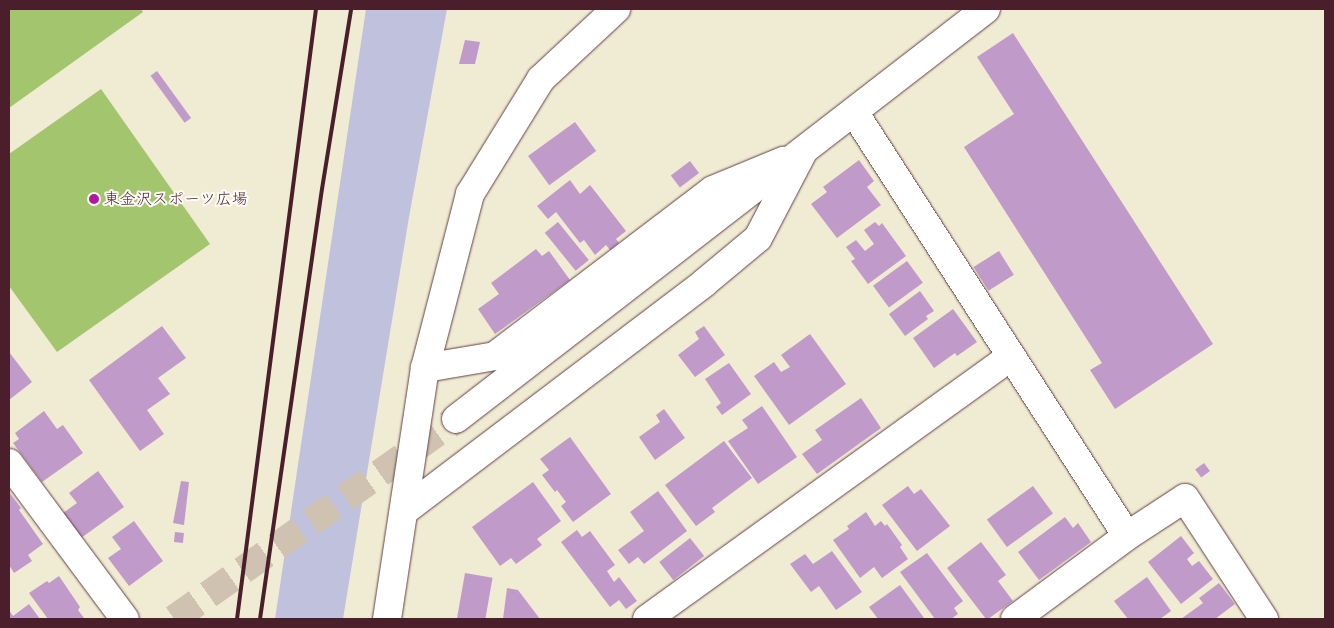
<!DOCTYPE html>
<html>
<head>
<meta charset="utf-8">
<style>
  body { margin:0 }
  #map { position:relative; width:1334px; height:628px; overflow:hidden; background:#f0ebd3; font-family:Itim,"Klee One",sans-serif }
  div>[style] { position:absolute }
  .industrial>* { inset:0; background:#c0c2dd }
  .green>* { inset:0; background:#a3c56e }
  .building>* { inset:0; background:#c09bc9; transform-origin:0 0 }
  .secondary-tunnel>* { height:28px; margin-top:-14px; transform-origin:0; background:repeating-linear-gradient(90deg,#cfc2b1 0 28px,transparent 0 42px) }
  .roads { filter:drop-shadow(0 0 1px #633e44) drop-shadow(0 0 1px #633e44) }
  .street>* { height:28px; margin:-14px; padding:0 14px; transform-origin:14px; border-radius:14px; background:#fff }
  .secondary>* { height:28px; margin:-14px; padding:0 14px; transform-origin:14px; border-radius:14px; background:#fff }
  .rail>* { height:4px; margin:-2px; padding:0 2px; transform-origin:2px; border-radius:2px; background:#4a1f2b }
  .dots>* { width:14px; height:14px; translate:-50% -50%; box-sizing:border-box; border:2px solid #fdfcf7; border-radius:50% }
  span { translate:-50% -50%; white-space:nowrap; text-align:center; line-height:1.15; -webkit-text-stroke:4px #fdfcf7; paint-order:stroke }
  .poi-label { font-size:16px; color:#4a1f2b }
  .left { translate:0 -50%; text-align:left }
  .frame { position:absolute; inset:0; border:10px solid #4a1f2b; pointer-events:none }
</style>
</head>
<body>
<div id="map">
  <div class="industrial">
    <div style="clip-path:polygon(366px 9px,447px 9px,409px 217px,343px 619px,275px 619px)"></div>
  </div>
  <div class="green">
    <div style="clip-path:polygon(9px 9px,141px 9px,143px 12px,9px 108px)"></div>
    <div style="clip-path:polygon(101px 89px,210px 244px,57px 352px,9px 286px,9px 154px)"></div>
  </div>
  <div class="building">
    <div style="clip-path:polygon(1013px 33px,1213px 344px,1115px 409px,1090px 370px,1102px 363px,964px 147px,1014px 114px,977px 57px)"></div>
    <div style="clip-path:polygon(465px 40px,480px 42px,475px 64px,459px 64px)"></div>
    <div style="left:157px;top:71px;width:58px;height:8px;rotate:54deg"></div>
    <div style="left:575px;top:122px;width:36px;height:58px;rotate:54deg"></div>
    <div style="clip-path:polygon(859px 160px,874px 181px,867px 187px,881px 205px,837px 238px,811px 204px,827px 192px,823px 187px)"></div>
    <div style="left:690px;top:161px;width:15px;height:24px;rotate:53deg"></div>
    <div style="clip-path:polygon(570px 180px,580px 194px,590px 185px,626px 231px,616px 239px,619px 243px,610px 250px,606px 245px,595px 255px,584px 240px,580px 243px,556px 212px,548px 219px,537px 206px)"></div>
    <div style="left:558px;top:222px;width:49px;height:17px;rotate:51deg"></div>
    <div style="clip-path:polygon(875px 222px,879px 226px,882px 223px,906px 256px,868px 284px,851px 261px,855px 259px,846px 247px,856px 240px,865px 251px,874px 244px,864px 230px)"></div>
    <div style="clip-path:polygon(536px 249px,542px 256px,549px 251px,570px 280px,495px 334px,478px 309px,499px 294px,491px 283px)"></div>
    <div style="left:999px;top:251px;width:28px;height:30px;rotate:58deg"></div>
    <div style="left:907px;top:261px;width:27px;height:42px;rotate:54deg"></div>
    <div style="clip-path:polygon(920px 291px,934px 311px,926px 316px,928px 319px,905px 336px,889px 314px)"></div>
    <div style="clip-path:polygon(953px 309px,977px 342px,957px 356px,955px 353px,934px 368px,913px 338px)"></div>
    <div style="clip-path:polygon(162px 326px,186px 358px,158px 378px,170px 394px,147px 410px,164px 434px,140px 451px,89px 380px)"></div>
    <div style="clip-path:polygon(704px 326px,725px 355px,695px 377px,678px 355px,699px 339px,695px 332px)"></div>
    <div style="clip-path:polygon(810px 334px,846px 384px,789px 425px,754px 376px,774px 362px,781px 372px,790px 367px,781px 355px)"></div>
    <div style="clip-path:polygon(9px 352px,32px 382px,9px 400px)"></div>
    <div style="clip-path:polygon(729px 363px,751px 394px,722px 415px,716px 407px,721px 403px,705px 379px)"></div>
    <div style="clip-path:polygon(861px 398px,881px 428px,817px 474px,802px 454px,822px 440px,815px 430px)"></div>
    <div style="clip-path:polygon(762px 406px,797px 457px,758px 484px,728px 441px,748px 428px,742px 420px)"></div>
    <div style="clip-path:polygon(664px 409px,685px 438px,655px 460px,639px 437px,660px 422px,656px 415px)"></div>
    <div style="clip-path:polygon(44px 411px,57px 429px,63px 425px,83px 453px,42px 482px,13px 443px,19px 439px,15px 433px)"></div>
    <div style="clip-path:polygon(570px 437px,611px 494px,573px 522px,561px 506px,566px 502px,557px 490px,555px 492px,542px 475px,549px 470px,540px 459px)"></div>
    <div style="clip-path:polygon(724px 441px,752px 478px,712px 508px,715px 512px,696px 526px,665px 485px)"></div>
    <div style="left:1204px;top:463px;width:10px;height:11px;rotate:53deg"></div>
    <div style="clip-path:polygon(98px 471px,124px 507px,81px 538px,63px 513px,77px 503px,69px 493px)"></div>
    <div style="clip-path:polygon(181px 481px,189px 482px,184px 525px,173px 523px)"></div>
    <div style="clip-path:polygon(533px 482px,561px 521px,537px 539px,542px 545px,516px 564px,511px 558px,500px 566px,472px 527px)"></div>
    <div style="clip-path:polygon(908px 486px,914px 494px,921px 489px,950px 526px,917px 551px,882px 505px)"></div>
    <div style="left:1033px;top:486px;width:34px;height:57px;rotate:54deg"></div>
    <div style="clip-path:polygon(658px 491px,687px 531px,644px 564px,638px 557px,629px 564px,618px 550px,644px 531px,630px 512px)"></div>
    <div style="clip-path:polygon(9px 492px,21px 508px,19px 510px,43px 544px,28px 555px,32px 561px,14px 573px,9px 565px)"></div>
    <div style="clip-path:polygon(866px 512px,875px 526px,881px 521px,885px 526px,887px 524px,902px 545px,900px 547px,908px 559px,882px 578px,874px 567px,860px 578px,833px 540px,849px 529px,847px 526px)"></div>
    <div style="clip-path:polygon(1065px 517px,1073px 528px,1078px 523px,1091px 542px,1039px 580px,1018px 552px)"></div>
    <div style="clip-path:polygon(134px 521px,163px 561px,129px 586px,108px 558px,121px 549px,112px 537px)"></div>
    <div style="clip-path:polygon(577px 530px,582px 537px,590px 531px,615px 565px,607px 571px,614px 582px,619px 577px,637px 601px,626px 609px,619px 600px,610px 607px,561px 542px)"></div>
    <div style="left:175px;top:532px;width:9px;height:10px;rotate:6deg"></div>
    <div style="clip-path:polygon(1181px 536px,1194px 553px,1187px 559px,1192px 566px,1199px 561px,1213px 579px,1181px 604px,1148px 562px)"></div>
    <div style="left:690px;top:538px;width:23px;height:39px;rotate:52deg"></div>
    <div style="clip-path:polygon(981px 542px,1006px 575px,998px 581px,1013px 601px,988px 619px,986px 619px,947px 568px)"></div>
    <div style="clip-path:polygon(832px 551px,862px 592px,836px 610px,819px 586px,811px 592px,790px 564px,805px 554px,813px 564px)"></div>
    <div style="clip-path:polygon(927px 553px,963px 601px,954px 608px,958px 614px,951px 619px,935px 619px,900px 572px)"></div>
    <div style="left:465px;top:573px;width:28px;height:47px;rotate:10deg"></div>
    <div style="clip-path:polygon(59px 576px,80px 607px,78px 610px,84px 618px,82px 619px,48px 619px,29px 593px,47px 581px,49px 583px)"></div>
    <div style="clip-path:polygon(1147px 577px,1171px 611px,1160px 619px,1128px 619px,1114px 601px)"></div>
    <div style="clip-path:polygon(1219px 583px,1235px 604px,1215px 619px,1181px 619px,1203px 603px,1199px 598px)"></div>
    <div style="clip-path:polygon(900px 585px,924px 618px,923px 619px,878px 619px,869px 607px)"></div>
    <div style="clip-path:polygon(507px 588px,518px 590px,540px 619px,503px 619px)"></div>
    <div style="clip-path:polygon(29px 604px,40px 619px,9px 619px,9px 610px,13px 616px)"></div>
  </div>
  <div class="secondary-tunnel">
    <div style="left:174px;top:619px;width:346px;rotate:-35.3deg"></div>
  </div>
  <div class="roads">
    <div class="street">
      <div style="left:854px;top:112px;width:504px;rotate:57.22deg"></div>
      <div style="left:1127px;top:536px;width:69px;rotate:-33.2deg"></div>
      <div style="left:1185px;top:498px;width:145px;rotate:56.9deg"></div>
      <div style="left:425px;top:368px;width:71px;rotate:-9.7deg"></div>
      <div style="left:495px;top:356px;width:274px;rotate:-37.3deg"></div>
      <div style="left:713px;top:190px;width:76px;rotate:-22.5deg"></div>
      <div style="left:9px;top:463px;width:194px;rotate:53.4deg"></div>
      <div style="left:404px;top:511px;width:377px;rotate:-37.2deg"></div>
      <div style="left:704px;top:283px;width:70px;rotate:-39.8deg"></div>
      <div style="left:758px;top:238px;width:97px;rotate:-62.4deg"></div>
      <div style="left:647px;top:619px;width:449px;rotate:-35.8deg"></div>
      <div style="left:1015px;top:619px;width:139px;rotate:-36.5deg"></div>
    </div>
    <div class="secondary">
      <div style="left:456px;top:419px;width:670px;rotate:-37.72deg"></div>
      <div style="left:387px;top:619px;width:254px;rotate:-81.4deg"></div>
      <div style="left:425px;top:368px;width:180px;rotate:-75.5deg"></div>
      <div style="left:470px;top:194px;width:135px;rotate:-58.3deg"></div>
      <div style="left:541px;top:79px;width:103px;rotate:-43deg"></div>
    </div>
  </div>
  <div class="rail">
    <div style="left:237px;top:619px;width:615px;rotate:-82.62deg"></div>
    <div style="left:260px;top:619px;width:434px;rotate:-81.8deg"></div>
    <div style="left:322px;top:189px;width:182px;rotate:-80.8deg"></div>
  </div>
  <div class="dots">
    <div style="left:94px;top:199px;background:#b5179e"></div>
  </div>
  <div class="poi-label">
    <span class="left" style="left:104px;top:199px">東金沢スポーツ広場</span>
  </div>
  <div class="frame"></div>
</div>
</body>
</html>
